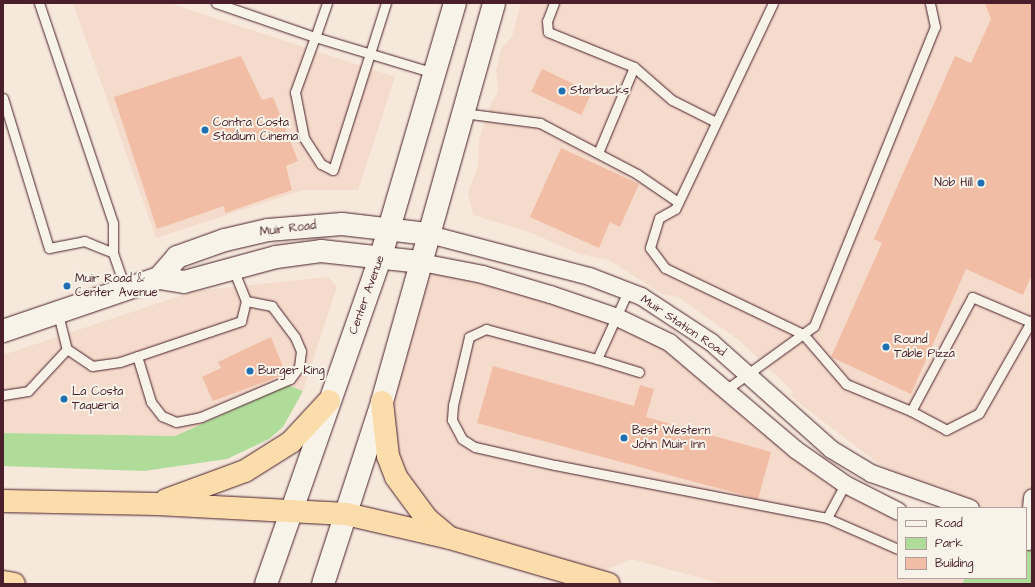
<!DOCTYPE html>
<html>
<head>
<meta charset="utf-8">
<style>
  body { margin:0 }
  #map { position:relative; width:1035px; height:587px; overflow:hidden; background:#f6e8db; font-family:"Architects Daughter",sans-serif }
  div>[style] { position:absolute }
  .built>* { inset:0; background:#f5dbcb }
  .green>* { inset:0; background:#b0dc9a }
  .building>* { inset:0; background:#f2bda5; transform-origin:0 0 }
  .roads { filter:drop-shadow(0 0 1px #4a1f2b) drop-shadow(0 0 1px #4a1f2b) }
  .service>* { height:9px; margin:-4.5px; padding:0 4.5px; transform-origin:4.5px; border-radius:4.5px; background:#f7f3e8 }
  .minor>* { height:17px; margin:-8.5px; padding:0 8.5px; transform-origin:8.5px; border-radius:8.5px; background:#f7f3e8 }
  .tertiary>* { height:22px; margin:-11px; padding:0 11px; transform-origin:11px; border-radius:11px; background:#f7f3e8 }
  .motorway>* { height:22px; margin:-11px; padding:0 11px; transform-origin:11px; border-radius:11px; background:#fbddab }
  .dots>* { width:11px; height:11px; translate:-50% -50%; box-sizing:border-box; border:2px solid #f7f3e8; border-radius:50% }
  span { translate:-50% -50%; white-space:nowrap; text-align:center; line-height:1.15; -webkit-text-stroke:4px #f7f3e8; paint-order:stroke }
  .poi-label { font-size:12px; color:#4a1f2b }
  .left { translate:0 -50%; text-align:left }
  .right { translate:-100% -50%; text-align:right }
  .street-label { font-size:12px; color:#4a1f2b }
  .frame { position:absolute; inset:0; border:4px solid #4a1f2b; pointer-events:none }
  .legend { position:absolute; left:897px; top:507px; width:130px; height:72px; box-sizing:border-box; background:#f7f3e8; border:1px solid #b29e9c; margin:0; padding:5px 7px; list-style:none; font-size:12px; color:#4a1f2b }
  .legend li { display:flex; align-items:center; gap:8px; height:20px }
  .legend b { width:20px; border:1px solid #b29e9c }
</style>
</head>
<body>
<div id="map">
  <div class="built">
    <div style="clip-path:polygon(73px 3px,169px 3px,395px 77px,358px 190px,303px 190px,156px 238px)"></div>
    <div style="clip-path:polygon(521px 3px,1032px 3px,1032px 521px,1026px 508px,970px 508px,957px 494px,886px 469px,804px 407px,791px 395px,794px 392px,739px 340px,678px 297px,662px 294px,609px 260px,576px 253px,532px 233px,473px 215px,468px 193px,478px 166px,479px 139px,491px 103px,498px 92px,496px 70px,502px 47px,512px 37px)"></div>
    <div style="clip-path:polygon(421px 262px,482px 274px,669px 342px,795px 449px,898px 511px,898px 578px,965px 578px,962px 584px,723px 584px,631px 559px,587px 578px,427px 519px,384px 431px)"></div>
    <div style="clip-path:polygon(328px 277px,337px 286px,303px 391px,288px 385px,175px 436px,3px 433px,3px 355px,195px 291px)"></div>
  </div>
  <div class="green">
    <div style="clip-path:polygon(288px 385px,303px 391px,283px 427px,269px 439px,227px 459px,144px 471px,3px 466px,3px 433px,175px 436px)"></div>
    <div style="clip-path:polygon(1026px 541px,1032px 541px,1032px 584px,962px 584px,965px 578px,1026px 578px)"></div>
  </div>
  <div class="building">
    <div style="clip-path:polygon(985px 3px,1032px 3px,1032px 274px,1023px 295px,966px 269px,911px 394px,831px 357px,882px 243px,874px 239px,955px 56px,971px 63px,991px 19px)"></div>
    <div style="clip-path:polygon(241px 56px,262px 100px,273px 97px,298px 161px,286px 166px,292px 190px,225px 213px,224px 206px,157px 229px,114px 97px)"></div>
    <div style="left:542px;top:69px;width:55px;height:25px;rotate:25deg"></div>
    <div style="clip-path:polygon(561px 148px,639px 184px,620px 227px,610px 222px,599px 248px,530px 217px)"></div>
    <div style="clip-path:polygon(271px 337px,286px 374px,213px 401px,202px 377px,221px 368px,218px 362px)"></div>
    <div style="clip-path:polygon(493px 366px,634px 406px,640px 385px,654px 389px,646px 417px,771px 452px,758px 499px,477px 423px)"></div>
  </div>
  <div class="roads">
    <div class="service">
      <div style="left:39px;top:3px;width:232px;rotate:71.4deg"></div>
      <div style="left:113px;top:223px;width:30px;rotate:90deg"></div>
      <div style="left:216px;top:3px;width:105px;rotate:19deg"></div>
      <div style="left:315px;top:37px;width:59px;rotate:110deg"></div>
      <div style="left:295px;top:92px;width:47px;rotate:78.9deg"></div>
      <div style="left:304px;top:138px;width:31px;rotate:57deg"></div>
      <div style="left:321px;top:164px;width:13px;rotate:27deg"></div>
      <div style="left:333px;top:170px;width:175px;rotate:-72.4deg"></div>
      <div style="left:327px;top:3px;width:36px;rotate:109deg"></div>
      <div style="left:315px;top:37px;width:124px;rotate:16.8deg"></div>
      <div style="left:554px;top:3px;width:19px;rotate:111deg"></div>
      <div style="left:547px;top:21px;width:11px;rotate:85deg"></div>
      <div style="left:548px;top:32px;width:93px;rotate:22.1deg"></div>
      <div style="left:634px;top:67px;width:50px;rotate:41deg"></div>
      <div style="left:672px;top:100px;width:49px;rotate:26.6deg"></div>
      <div style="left:773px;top:3px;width:228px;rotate:115.4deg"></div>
      <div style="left:675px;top:209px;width:18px;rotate:151deg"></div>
      <div style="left:659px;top:218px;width:31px;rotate:107deg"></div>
      <div style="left:650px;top:248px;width:25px;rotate:53deg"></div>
      <div style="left:665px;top:268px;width:153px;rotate:25.6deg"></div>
      <div style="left:803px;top:334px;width:66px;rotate:49.3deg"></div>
      <div style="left:846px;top:384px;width:70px;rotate:22.6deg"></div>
      <div style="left:911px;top:411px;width:40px;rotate:28deg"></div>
      <div style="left:946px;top:430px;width:37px;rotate:-27deg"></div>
      <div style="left:979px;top:413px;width:107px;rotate:-60.3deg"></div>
      <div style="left:3px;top:98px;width:157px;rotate:73deg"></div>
      <div style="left:49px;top:248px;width:36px;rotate:-11deg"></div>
      <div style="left:84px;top:241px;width:31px;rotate:22deg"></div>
      <div style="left:113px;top:253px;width:39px;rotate:71deg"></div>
      <div style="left:463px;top:113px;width:78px;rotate:7.4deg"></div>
      <div style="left:540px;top:123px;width:110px;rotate:27.7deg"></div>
      <div style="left:637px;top:174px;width:50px;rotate:34.3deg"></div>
      <div style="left:598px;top:153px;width:93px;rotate:-67.3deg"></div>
      <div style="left:628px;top:291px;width:75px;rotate:114.5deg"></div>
      <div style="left:597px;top:359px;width:115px;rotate:-164.9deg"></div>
      <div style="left:486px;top:329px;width:19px;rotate:155deg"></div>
      <div style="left:469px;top:337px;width:70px;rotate:103.2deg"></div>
      <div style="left:453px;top:405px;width:15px;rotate:94deg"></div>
      <div style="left:452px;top:420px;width:21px;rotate:62deg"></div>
      <div style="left:462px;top:439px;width:15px;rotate:32deg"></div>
      <div style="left:475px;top:447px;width:82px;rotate:12.7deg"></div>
      <div style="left:555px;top:465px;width:277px;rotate:11deg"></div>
      <div style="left:827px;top:518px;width:38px;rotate:-62deg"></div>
      <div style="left:58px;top:314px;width:36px;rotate:76deg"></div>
      <div style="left:67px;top:349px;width:30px;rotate:34deg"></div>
      <div style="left:92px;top:366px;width:28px;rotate:-8deg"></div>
      <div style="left:120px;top:362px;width:128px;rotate:-18.7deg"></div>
      <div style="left:241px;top:321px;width:21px;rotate:-76deg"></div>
      <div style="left:246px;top:301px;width:35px;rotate:-112deg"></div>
      <div style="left:137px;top:356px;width:48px;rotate:73.1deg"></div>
      <div style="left:151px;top:402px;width:18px;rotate:52deg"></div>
      <div style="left:162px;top:416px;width:15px;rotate:23deg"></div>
      <div style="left:176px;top:422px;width:25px;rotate:-11deg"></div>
      <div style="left:201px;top:417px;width:97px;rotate:-23.1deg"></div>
      <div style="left:290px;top:379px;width:15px;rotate:-53deg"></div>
      <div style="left:299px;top:367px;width:16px;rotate:-83deg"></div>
      <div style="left:301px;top:351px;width:15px;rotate:-113deg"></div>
      <div style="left:295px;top:337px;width:39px;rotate:-127deg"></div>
      <div style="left:272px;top:306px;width:26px;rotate:-169deg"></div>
      <div style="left:597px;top:359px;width:44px;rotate:17.2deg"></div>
      <div style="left:727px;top:389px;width:107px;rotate:-35.9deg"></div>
      <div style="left:814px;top:326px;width:323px;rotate:-68deg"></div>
      <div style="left:935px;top:27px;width:25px;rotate:-102deg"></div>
      <div style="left:3px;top:395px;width:25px;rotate:-9deg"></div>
      <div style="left:28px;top:391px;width:57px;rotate:-47.1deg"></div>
      <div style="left:911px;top:411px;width:129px;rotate:-61.8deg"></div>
      <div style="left:972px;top:297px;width:64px;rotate:23deg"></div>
      <div style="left:827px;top:518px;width:77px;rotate:23.6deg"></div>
    </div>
    <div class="minor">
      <div style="left:429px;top:234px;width:165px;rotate:14.7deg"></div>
      <div style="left:589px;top:276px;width:56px;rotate:21deg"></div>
      <div style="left:641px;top:296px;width:84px;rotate:33.3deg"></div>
      <div style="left:711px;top:342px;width:161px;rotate:41.7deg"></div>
      <div style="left:831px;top:449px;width:47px;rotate:31deg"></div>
      <div style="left:871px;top:473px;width:105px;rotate:19.5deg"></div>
      <div style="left:421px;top:262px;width:62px;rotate:11.1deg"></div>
      <div style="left:482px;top:274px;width:71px;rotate:16.4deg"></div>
      <div style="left:550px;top:294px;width:71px;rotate:18.9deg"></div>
      <div style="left:617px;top:317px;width:58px;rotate:25.7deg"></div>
      <div style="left:669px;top:342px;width:165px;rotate:40.3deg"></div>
      <div style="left:795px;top:449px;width:61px;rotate:35deg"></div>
      <div style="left:845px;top:484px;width:59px;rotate:27deg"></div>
      <div style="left:1028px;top:541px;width:44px;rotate:-84.8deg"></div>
    </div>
    <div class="tertiary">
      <div style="left:159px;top:278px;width:25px;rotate:9deg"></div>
      <div style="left:184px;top:282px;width:95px;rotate:-15.2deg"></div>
      <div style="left:276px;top:257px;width:45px;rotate:-7.6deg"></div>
      <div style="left:321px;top:251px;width:101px;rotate:6.3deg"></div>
      <div style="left:3px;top:331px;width:165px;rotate:-18.8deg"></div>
      <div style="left:159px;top:278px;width:28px;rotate:-49deg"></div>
      <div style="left:177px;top:257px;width:51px;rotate:-19.5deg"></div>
      <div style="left:225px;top:240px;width:44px;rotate:-13.1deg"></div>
      <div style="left:268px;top:230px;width:74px;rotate:-4.6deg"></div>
      <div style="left:342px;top:224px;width:88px;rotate:6.6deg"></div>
      <div style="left:266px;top:584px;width:348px;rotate:-70.7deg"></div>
      <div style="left:381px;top:256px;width:264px;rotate:-73.7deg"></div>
      <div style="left:323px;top:584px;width:191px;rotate:-72deg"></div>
      <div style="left:382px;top:402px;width:414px;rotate:-74.3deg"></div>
    </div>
    <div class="motorway">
      <div style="left:382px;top:402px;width:54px;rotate:83.7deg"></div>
      <div style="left:388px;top:456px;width:22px;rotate:69deg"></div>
      <div style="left:396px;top:477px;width:52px;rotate:53.6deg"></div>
      <div style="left:427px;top:519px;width:26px;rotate:40deg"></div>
      <div style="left:166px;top:500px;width:84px;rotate:-20.2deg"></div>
      <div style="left:245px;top:471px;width:54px;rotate:-32.2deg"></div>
      <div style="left:291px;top:442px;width:56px;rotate:-47.2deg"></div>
      <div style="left:3px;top:501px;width:154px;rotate:1.1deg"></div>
      <div style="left:157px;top:504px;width:189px;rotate:3deg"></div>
      <div style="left:346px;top:514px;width:107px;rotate:13deg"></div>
      <div style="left:450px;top:538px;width:165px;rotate:16.2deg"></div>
      <div style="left:3px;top:582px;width:11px;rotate:10deg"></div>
    </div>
  </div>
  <div class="dots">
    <div style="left:562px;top:91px;background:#1f6fb2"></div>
    <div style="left:205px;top:130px;background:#1f6fb2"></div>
    <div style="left:981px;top:183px;background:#1f6fb2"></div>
    <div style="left:67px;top:286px;background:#1f6fb2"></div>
    <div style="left:886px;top:347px;background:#1f6fb2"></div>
    <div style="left:250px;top:371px;background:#1f6fb2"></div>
    <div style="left:64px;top:399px;background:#1f6fb2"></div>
    <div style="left:624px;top:438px;background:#1f6fb2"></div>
  </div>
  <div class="poi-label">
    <span class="left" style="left:570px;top:91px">Starbucks</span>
    <span class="left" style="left:213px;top:130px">Contra Costa<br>Stadium Cinema</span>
    <span class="right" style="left:973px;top:183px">Nob Hill</span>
    <span class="left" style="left:75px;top:286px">Muir Road &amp;<br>Center Avenue</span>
    <span class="left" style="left:894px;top:347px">Round<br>Table Pizza</span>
    <span class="left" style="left:258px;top:371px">Burger King</span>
    <span class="left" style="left:72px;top:399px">La Costa<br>Taqueria</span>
    <span class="left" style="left:632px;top:438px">Best Western<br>John Muir Inn</span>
  </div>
  <div class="street-label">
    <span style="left:288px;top:229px;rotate:-7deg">Muir Road</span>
    <span style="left:367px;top:295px;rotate:-70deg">Center Avenue</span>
    <span style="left:683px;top:326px;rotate:34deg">Muir Station Road</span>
  </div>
  <div class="frame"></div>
  <ul class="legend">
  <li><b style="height:5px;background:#f7f3e8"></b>Road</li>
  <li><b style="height:11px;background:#b0dc9a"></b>Park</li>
  <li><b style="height:11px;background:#f2bda5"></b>Building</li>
  </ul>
</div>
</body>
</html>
